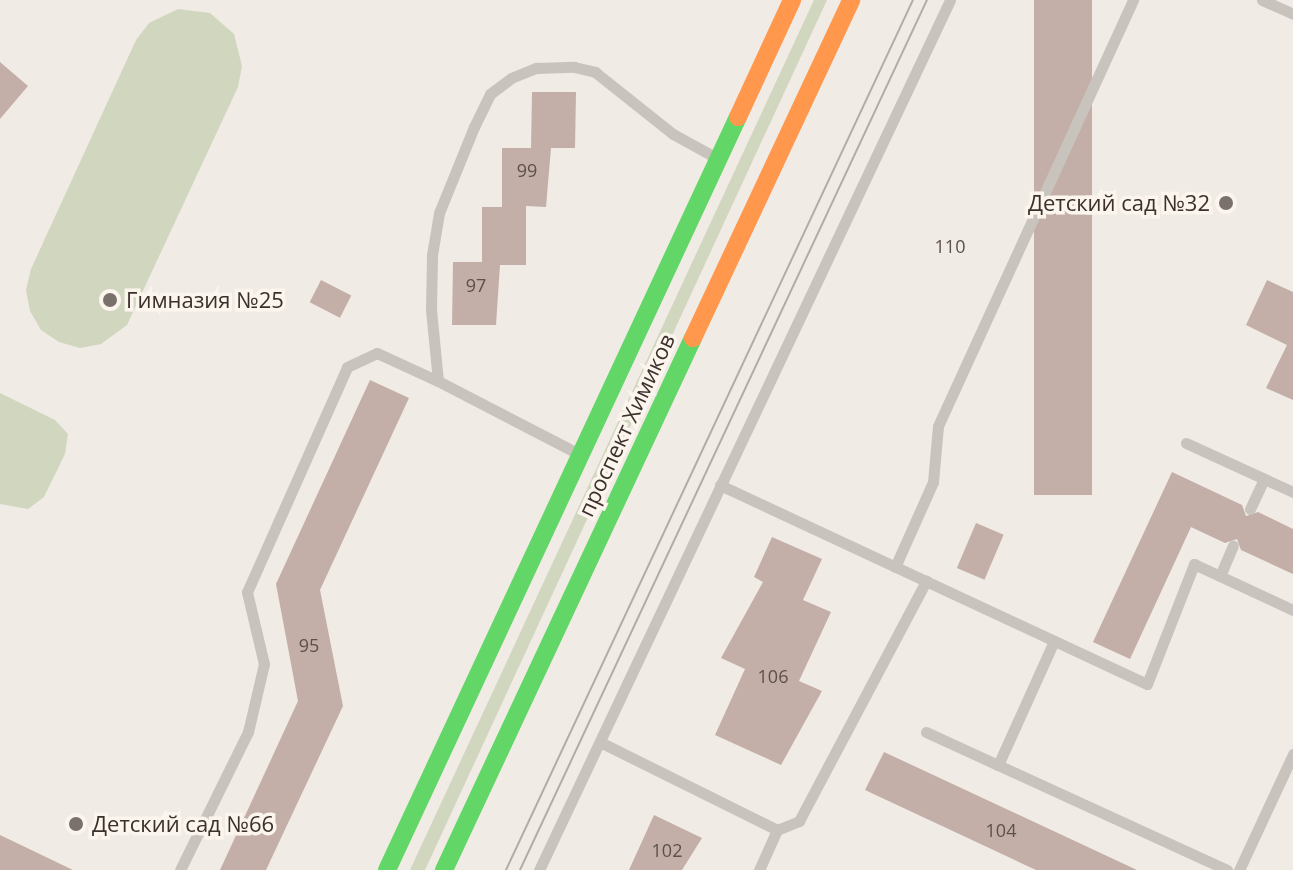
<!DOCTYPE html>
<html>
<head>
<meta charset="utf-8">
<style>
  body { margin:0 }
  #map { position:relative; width:1293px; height:870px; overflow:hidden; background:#f0ebe5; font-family:"Open Sans",sans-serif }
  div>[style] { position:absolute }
  .green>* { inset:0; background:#d1d6bf }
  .building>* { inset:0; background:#c3afa7; transform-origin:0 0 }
  .lane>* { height:11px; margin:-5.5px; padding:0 5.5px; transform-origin:5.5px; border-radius:5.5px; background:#c9c3be }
  .fast>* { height:18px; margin:-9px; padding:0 9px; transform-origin:9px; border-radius:9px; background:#63d668 }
  .slow>* { height:18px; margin:-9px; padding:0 9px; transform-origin:9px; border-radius:9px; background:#ff974d }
  .tram>* { height:2px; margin:-1px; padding:0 1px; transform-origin:1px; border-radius:1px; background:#b1aca8 }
  .dots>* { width:22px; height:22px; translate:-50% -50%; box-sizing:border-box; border:4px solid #fbf5ee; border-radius:50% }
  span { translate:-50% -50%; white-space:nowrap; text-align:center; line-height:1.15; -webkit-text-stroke:7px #fbf5ee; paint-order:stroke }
  .number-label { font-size:18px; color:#5d504a }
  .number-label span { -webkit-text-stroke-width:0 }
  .poi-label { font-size:22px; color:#3b302b }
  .right { translate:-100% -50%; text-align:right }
  .left { translate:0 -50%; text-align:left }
  .street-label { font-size:22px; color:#3b302b }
</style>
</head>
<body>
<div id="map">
  <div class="green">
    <div style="clip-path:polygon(814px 0,827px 0,425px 870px,410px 870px)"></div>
    <div style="clip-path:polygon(178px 9px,210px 13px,234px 34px,242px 66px,238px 87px,127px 325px,101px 344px,80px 348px,59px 342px,41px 330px,30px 311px,26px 290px,31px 269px,136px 40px,149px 23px)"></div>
    <div style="clip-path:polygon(0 393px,55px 420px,68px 434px,65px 454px,44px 497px,28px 509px,0 504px)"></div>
  </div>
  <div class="building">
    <div style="left:1034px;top:0;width:58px;height:495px"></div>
    <div style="clip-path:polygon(0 62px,28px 86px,0 119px)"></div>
    <div style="clip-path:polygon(532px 92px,576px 92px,575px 148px,551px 148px,546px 207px,526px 206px,526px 265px,500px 265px,496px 325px,452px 325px,453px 262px,482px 262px,482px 207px,502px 207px,502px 148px,531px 148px)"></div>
    <div style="left:321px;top:280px;width:34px;height:25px;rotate:27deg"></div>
    <div style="clip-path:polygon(1267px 280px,1293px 292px,1293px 400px,1266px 388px,1287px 345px,1246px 325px)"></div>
    <div style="clip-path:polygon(370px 380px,409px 398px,320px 590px,343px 706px,266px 870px,220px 870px,298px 701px,276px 584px)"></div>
    <div style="clip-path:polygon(1172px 472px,1242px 505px,1246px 516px,1258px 512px,1293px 529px,1293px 574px,1241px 550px,1237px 539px,1225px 543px,1191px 527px,1130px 659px,1093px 642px)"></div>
    <div style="left:976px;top:523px;width:30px;height:49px;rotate:23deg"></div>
    <div style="clip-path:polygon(772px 537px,822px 559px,803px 600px,831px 612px,799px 681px,822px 691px,781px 765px,715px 735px,745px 669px,721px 658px,763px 582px,754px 577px)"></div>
    <div style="clip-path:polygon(884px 752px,1137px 870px,1036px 870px,865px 790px)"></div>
    <div style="clip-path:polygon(654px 815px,702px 838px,682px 870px,629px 870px)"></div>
    <div style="clip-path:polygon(0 835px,73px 870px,0 870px)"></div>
  </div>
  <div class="lane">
    <div style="left:1262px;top:0;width:34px;rotate:24deg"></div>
    <div style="left:1186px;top:443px;width:118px;rotate:24.6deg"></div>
    <div style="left:579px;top:454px;width:159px;rotate:-152.6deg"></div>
    <div style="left:438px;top:381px;width:72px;rotate:-95.6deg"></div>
    <div style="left:431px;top:309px;width:54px;rotate:-88.9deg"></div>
    <div style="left:432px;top:255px;width:43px;rotate:-80.5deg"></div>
    <div style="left:439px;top:213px;width:93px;rotate:-67.9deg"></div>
    <div style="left:474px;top:127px;width:37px;rotate:-64deg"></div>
    <div style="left:490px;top:94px;width:26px;rotate:-37deg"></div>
    <div style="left:511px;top:78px;width:27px;rotate:-22deg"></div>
    <div style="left:536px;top:68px;width:38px;rotate:-2deg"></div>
    <div style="left:574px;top:67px;width:22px;rotate:13deg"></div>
    <div style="left:595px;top:72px;width:100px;rotate:38.5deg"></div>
    <div style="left:673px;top:134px;width:48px;rotate:28.7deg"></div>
    <div style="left:720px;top:485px;width:471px;rotate:25deg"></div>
    <div style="left:1147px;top:684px;width:129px;rotate:-68.6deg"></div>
    <div style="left:1194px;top:564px;width:109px;rotate:24.9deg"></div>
    <div style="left:1250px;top:509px;width:33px;rotate:-65deg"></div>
    <div style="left:895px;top:567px;width:93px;rotate:-65.9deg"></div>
    <div style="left:933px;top:482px;width:56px;rotate:-84.9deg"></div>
    <div style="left:938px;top:426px;width:469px;rotate:-65.4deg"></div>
    <div style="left:1220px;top:576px;width:33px;rotate:-67deg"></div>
    <div style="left:1054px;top:641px;width:136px;rotate:114.3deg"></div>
    <div style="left:998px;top:765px;width:252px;rotate:24.6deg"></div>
    <div style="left:926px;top:732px;width:79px;rotate:24.6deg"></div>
    <div style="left:600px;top:742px;width:198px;rotate:26.4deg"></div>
    <div style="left:180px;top:870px;width:154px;rotate:-63.8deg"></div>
    <div style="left:248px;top:732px;width:70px;rotate:-76.8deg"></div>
    <div style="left:264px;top:664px;width:74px;rotate:-103.3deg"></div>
    <div style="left:247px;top:592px;width:246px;rotate:-66deg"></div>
    <div style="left:347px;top:367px;width:33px;rotate:-25deg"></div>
    <div style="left:377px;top:353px;width:67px;rotate:24.7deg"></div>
    <div style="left:539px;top:870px;width:962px;rotate:-64.71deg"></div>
    <div style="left:759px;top:870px;width:44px;rotate:-65.8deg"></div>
    <div style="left:777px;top:830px;width:24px;rotate:-22deg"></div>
    <div style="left:799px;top:821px;width:272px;rotate:-62.1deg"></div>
    <div style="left:1239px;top:870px;width:128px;rotate:-65deg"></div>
  </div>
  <div class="fast">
    <div style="left:387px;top:870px;width:831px;rotate:-65.01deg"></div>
    <div style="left:444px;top:870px;width:587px;rotate:-64.92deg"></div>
  </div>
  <div class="slow">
    <div style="left:738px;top:117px;width:129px;rotate:-65.2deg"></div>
    <div style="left:693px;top:338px;width:373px;rotate:-64.9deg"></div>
  </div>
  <div class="tram">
    <div style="left:506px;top:870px;width:960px;rotate:-64.93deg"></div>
    <div style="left:520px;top:870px;width:960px;rotate:-64.93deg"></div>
  </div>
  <div class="dots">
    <div style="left:1226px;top:203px;background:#7a716c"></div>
    <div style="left:110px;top:300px;background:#7a716c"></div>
    <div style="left:76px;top:824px;background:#7a716c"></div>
  </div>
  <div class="number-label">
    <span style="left:527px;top:170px">99</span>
    <span style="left:950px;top:246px">110</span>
    <span style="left:476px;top:285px">97</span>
    <span style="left:309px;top:645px">95</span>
    <span style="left:773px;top:676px">106</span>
    <span style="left:1001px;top:830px">104</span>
    <span style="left:667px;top:850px">102</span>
  </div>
  <div class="poi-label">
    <span class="right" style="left:1210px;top:203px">Детский сад №32</span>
    <span class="left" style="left:126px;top:300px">Гимназия №25</span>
    <span class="left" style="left:92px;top:824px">Детский сад №66</span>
  </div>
  <div class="street-label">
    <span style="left:626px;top:425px;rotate:-65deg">проспект Химиков</span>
  </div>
</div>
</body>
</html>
